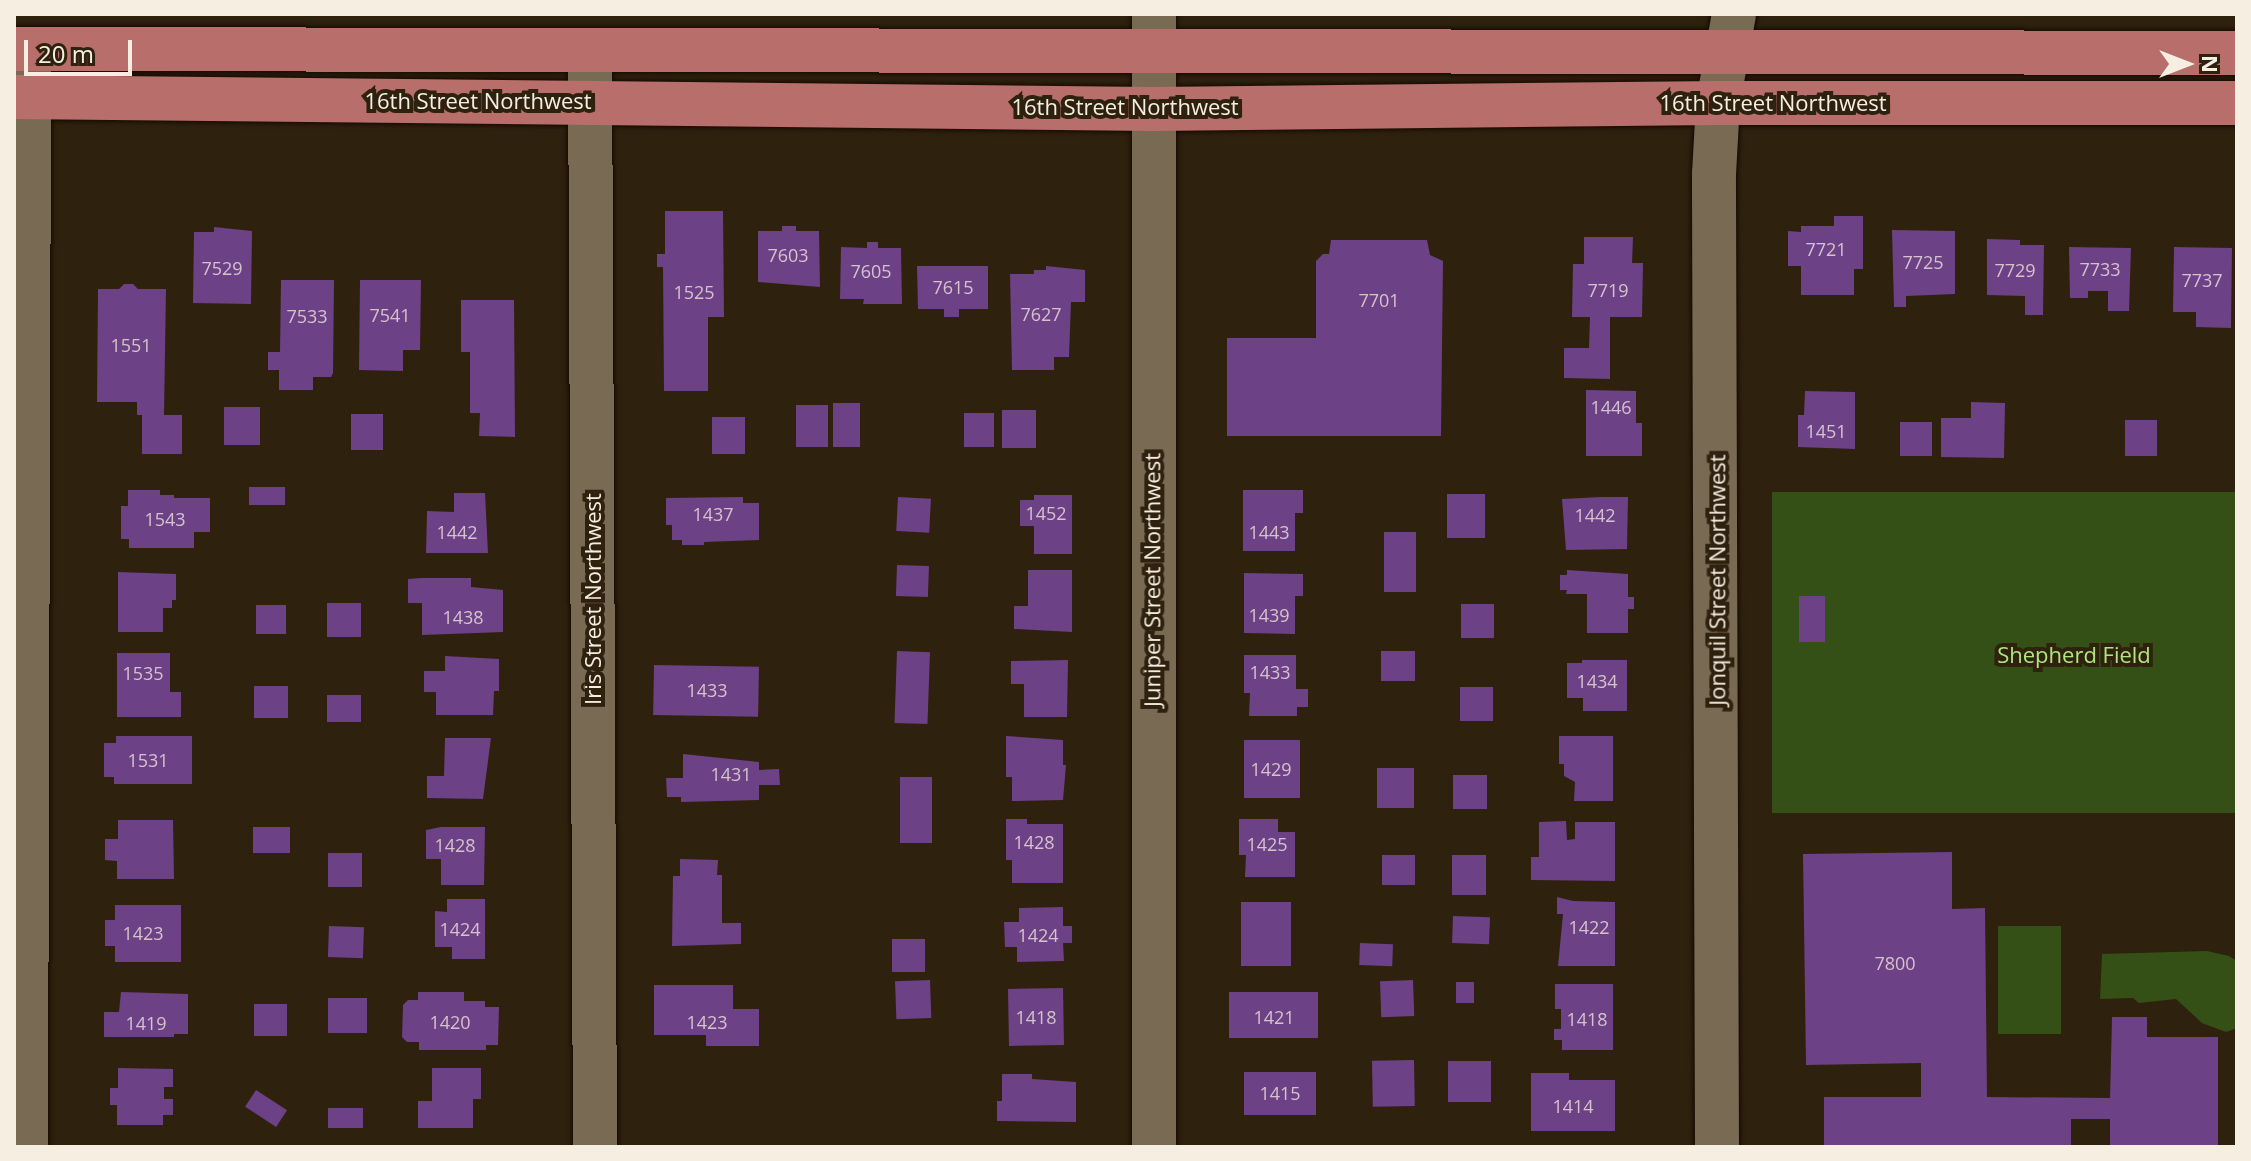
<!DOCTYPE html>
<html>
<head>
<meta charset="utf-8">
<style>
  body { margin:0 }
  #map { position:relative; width:2251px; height:1161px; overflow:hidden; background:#2e210e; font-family:"Open Sans",sans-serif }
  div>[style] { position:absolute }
  .green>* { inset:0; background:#345016; transform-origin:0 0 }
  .building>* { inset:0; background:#6d4186; transform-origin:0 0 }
  .roads { filter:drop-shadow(0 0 2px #160a00) drop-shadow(0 0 2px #160a00) }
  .minor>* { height:44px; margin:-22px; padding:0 22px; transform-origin:22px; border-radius:22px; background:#796a54 }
  .major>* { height:44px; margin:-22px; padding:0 22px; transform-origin:22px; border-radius:22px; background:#b86e6b }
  span { translate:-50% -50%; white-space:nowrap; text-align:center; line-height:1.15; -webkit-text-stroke:8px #2e210e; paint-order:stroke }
  .number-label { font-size:18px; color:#d4c3cb }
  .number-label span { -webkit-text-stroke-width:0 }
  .street-label { font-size:22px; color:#f7eee2 }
  .park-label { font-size:22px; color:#aee67c }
  .frame { position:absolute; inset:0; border:16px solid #f7eee2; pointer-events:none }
  .north { position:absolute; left:2147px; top:24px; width:80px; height:80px; -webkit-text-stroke:6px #2e210e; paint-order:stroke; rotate:90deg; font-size:22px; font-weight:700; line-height:32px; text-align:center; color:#f7eee2 }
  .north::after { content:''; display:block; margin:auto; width:28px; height:36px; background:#f7eee2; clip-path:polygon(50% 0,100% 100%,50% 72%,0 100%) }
  .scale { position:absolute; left:24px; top:40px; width:108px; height:36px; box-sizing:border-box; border:4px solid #f7eee2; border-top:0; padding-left:10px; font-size:24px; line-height:28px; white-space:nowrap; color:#f7eee2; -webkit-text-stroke:6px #2e210e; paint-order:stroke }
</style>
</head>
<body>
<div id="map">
  <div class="green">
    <div style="left:1772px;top:492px;width:465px;height:321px"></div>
    <div style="left:1998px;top:926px;width:63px;height:108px"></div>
    <div style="clip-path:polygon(2207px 951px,2229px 956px,2237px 961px,2237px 1028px,2226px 1032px,2202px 1023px,2176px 999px,2139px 1003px,2133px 998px,2100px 999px,2102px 954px)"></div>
  </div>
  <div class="building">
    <div style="clip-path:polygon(665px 211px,723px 211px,724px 317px,708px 317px,708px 391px,664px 391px,663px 267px,657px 267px,657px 254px,665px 254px)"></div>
    <div style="clip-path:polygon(1834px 216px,1863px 216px,1863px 269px,1854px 269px,1854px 295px,1801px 295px,1801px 266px,1788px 266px,1788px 231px,1801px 232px,1801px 226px,1834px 226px)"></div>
    <div style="clip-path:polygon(782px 226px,796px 226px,796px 231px,819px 231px,820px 287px,758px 282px,758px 231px,782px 231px)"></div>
    <div style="clip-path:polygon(214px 227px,252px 231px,251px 304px,193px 303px,194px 232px,214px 232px)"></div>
    <div style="clip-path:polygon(1892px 230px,1955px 231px,1955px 294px,1906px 296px,1906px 307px,1894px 307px)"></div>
    <div style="clip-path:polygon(1584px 237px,1633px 237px,1632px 263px,1643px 263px,1642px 317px,1610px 317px,1610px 379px,1564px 378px,1564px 348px,1589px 348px,1590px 317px,1572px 317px,1573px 264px,1584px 264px)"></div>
    <div style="clip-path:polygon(1987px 239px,2020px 240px,2020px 245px,2044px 245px,2043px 315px,2025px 315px,2025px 296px,1987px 295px)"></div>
    <div style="clip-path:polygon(1331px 240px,1427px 240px,1430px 255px,1443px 261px,1441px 436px,1227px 436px,1227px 338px,1316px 338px,1316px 261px,1323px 254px,1329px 254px)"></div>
    <div style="clip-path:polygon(867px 242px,878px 242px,878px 248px,901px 248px,902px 304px,863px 304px,864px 299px,840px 299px,841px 247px,867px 248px)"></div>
    <div style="clip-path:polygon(2069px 247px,2131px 248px,2129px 311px,2108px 311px,2108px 291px,2088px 291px,2088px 298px,2070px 298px)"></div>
    <div style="clip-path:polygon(2174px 247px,2232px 248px,2231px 328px,2196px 327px,2196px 312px,2173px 312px)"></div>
    <div style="clip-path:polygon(917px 266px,988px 266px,988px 309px,959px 309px,959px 317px,944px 317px,944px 309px,918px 309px)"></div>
    <div style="clip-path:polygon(1046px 266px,1085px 270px,1085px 302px,1071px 302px,1069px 357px,1054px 357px,1054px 370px,1012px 370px,1010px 274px,1034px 274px,1034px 270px,1046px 270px)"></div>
    <div style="clip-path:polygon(281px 280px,334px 280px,333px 373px,331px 377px,313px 377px,313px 390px,279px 390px,279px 370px,268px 370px,268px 352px,280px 352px)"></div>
    <div style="clip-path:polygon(360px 280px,421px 280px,420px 350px,403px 350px,403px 371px,359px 370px)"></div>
    <div style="clip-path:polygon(124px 284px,133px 284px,138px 289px,166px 289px,164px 415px,182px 415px,182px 454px,142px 454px,142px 415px,137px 415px,137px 402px,97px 402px,98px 289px,119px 289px)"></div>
    <div style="clip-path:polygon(461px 300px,514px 300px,515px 437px,479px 436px,480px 413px,470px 413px,470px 352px,461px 352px)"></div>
    <div style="clip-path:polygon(1586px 390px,1636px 391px,1636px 423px,1642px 423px,1642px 456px,1586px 456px)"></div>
    <div style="clip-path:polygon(1805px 391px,1855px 392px,1855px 449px,1798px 447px,1798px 415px,1804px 415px)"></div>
    <div style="clip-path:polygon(1971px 402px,2005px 403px,2004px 458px,1941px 457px,1941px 418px,1971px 418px)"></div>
    <div style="left:833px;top:403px;width:27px;height:44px"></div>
    <div style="left:796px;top:405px;width:32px;height:42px"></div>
    <div style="left:224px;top:407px;width:36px;height:38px"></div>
    <div style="left:1002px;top:410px;width:34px;height:38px"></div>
    <div style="left:964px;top:413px;width:30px;height:34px"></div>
    <div style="left:351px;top:414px;width:32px;height:36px"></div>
    <div style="left:712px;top:417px;width:33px;height:37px"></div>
    <div style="left:2125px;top:420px;width:32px;height:36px"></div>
    <div style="left:1900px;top:422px;width:32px;height:34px"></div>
    <div style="left:285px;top:487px;width:18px;height:36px;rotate:90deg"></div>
    <div style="clip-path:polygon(128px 490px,160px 490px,160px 495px,174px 495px,174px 498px,210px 498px,210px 532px,194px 532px,194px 548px,129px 548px,129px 539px,121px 539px,121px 506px,128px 506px)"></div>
    <div style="clip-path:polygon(1243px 490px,1303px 490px,1303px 513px,1295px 513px,1295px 551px,1243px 551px)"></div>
    <div style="clip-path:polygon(454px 493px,485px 493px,488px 553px,426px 553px,427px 511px,454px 512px)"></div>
    <div style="left:1447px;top:494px;width:38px;height:44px"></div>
    <div style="clip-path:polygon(1034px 495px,1072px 495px,1072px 554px,1034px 554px,1034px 526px,1020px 526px,1020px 500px,1034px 500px)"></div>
    <div style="clip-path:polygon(743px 497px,743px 503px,759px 503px,759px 540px,704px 542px,704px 545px,682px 545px,682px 540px,672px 540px,672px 525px,666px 525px,666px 498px)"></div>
    <div style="left:898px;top:497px;width:33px;height:34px;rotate:3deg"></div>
    <div style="clip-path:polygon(1601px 497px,1628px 497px,1627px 549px,1566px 550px,1562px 499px)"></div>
    <div style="left:1384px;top:532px;width:32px;height:60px"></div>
    <div style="left:897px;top:565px;width:32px;height:31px;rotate:2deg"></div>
    <div style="clip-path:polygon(1028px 570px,1072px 570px,1072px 632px,1014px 629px,1014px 606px,1028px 606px)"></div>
    <div style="clip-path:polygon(1567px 570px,1628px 574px,1628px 597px,1634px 597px,1634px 609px,1628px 609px,1628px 633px,1587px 633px,1587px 594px,1566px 594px,1567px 590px,1560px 590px,1560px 575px,1567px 575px)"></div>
    <div style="clip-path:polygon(118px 572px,176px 574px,176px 600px,172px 600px,172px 608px,163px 608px,163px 632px,118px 632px)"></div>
    <div style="clip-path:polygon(1244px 573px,1303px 574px,1303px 596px,1295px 596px,1295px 634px,1244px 633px)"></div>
    <div style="clip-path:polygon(422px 578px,471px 578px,471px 587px,503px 590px,503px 632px,422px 635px,422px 603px,408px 603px,408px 579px)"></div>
    <div style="left:1799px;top:596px;width:26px;height:46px"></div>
    <div style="left:327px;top:603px;width:34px;height:34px"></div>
    <div style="left:1461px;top:604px;width:33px;height:34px"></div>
    <div style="left:256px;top:605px;width:30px;height:29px"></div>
    <div style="left:897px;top:651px;width:33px;height:72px;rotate:2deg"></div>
    <div style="left:1381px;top:651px;width:34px;height:30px"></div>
    <div style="clip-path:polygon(117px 653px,170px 653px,170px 692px,181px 692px,181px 717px,117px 717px)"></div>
    <div style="clip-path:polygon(1244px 655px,1296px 655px,1296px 689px,1308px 689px,1308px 707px,1297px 707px,1297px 716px,1249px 716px,1250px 693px,1244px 693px)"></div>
    <div style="clip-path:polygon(445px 656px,499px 659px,499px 691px,494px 691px,493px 715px,436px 715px,436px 692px,424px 692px,424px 671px,445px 671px)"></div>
    <div style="clip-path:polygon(1068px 660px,1067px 717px,1024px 717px,1024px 684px,1011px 684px,1011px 661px)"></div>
    <div style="clip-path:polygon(1582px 660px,1627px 660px,1627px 711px,1583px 711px,1583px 698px,1567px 698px,1567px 663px,1582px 663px)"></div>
    <div style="left:654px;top:665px;width:105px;height:50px;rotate:1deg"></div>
    <div style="left:254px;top:686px;width:34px;height:32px"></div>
    <div style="left:1460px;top:687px;width:33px;height:34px"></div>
    <div style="left:327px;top:695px;width:34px;height:27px"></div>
    <div style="clip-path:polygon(116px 736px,192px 736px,192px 784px,114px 784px,114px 777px,104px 777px,104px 743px,116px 743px)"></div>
    <div style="clip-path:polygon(1006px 736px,1063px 740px,1063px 765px,1066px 765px,1063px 800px,1012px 801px,1012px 777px,1006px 777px)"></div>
    <div style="clip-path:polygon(1559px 736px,1613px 736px,1613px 801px,1574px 801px,1575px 782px,1564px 776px,1564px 764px,1559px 764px)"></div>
    <div style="clip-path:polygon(445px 738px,491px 738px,483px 799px,427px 798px,427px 776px,444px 776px)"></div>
    <div style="left:1244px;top:740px;width:56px;height:58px"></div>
    <div style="clip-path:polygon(683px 754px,759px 762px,759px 770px,779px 769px,780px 785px,759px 785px,759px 800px,681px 802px,681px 797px,667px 797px,666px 778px,683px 778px)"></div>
    <div style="left:1377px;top:768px;width:37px;height:40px"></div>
    <div style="left:1453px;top:775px;width:34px;height:34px"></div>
    <div style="left:932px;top:777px;width:66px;height:32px;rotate:90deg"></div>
    <div style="clip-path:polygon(1006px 819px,1027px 819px,1027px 824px,1063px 824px,1063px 883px,1012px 883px,1012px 860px,1006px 860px)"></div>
    <div style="clip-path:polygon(1239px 819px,1278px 819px,1278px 832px,1295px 832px,1295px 877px,1245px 877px,1246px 855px,1239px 855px)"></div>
    <div style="clip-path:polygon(118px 820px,173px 820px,174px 879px,117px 879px,117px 861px,105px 860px,105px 839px,118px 839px)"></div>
    <div style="clip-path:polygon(1566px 821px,1567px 840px,1575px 839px,1575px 822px,1615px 822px,1615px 881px,1531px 880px,1531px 857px,1539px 857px,1539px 822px)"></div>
    <div style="left:253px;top:827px;width:37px;height:26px"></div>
    <div style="clip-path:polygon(441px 827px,485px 827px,484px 885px,441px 885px,441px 859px,426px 859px,426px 830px)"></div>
    <div style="clip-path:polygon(1952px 852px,1952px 909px,1985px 908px,1987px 1097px,2110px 1098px,2112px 1017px,2147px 1017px,2147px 1037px,2218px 1037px,2218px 1147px,2110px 1147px,2110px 1119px,2071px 1119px,2071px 1147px,1824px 1147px,1824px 1097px,1921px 1097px,1921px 1063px,1806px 1065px,1803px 854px)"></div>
    <div style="left:328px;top:853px;width:34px;height:34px"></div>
    <div style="left:1382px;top:855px;width:33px;height:30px"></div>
    <div style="left:1452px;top:855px;width:34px;height:40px"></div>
    <div style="clip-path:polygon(680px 859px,718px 860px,717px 875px,722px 875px,722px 923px,741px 923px,741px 944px,672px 946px,673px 876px,680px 876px)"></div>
    <div style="clip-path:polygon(1557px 897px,1573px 901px,1615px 902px,1615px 966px,1558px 966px,1563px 914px,1557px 914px)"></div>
    <div style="clip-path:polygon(447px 899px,485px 899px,485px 959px,452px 959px,452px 947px,435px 947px,435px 911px,447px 912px)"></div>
    <div style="left:1241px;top:902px;width:50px;height:64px"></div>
    <div style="clip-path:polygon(115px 905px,181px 905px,181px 962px,115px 962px,115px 946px,105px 946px,105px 920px,115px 920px)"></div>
    <div style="clip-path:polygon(1063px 907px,1063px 926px,1072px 926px,1072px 943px,1063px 943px,1064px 961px,1017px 962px,1017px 947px,1005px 947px,1004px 922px,1019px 922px,1019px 908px)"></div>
    <div style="left:1453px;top:916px;width:37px;height:27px;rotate:2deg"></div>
    <div style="left:329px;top:926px;width:35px;height:31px;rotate:2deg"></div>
    <div style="left:925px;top:939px;width:33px;height:33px;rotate:90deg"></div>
    <div style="left:1360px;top:943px;width:33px;height:22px;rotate:2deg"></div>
    <div style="left:930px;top:980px;width:38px;height:35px;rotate:88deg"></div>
    <div style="left:1413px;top:980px;width:36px;height:33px;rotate:88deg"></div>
    <div style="left:1456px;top:982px;width:18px;height:21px"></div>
    <div style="clip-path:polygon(1555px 984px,1613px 984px,1613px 1050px,1562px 1050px,1562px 1040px,1554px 1040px,1554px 1029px,1561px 1029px,1561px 1009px,1555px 1009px)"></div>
    <div style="clip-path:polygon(654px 985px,733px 985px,733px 1009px,759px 1009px,759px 1046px,706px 1046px,706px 1035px,654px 1035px)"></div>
    <div style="left:1063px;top:988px;width:57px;height:55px;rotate:89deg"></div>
    <div style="clip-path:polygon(121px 992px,188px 994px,188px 1034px,174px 1034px,174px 1037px,104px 1037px,104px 1012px,119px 1012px)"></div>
    <div style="clip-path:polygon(418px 992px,464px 992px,464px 1001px,485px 1001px,485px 1007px,499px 1007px,498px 1045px,486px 1045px,486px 1050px,419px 1050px,419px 1042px,407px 1042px,402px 1037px,403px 1005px,408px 1000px,418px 1000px)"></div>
    <div style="left:1318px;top:992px;width:46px;height:89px;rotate:90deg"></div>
    <div style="left:328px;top:998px;width:39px;height:35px"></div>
    <div style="left:254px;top:1004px;width:33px;height:32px"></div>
    <div style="left:1414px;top:1060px;width:46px;height:42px;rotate:89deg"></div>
    <div style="left:1448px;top:1061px;width:43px;height:41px"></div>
    <div style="clip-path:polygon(118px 1068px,173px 1069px,173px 1087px,164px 1087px,164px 1099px,173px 1099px,173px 1115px,163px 1115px,163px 1125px,117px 1125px,117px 1105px,110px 1105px,110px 1088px,118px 1088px)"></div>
    <div style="clip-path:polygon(432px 1068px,481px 1068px,481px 1099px,473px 1099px,473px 1128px,418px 1128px,418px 1101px,432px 1101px)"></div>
    <div style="left:1244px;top:1072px;width:72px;height:43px"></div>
    <div style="clip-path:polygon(1531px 1073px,1569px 1073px,1569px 1080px,1615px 1080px,1615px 1131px,1531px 1131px)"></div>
    <div style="clip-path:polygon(1002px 1074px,1032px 1074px,1032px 1079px,1076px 1082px,1076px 1122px,997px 1121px,997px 1101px,1002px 1101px)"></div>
    <div style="left:256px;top:1090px;width:37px;height:20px;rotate:33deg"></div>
    <div style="left:328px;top:1108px;width:35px;height:20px"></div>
  </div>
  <div class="roads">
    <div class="minor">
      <div style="left:1154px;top:14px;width:1133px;rotate:90deg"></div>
      <div style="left:590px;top:52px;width:1095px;rotate:89.74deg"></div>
      <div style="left:26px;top:1147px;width:1098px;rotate:-89.84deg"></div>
      <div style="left:1717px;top:1147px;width:973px;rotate:-90.18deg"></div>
      <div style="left:1714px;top:174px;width:71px;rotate:-86.8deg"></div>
      <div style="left:1718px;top:103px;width:90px;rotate:-79.8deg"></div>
    </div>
    <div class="major">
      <div style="left:14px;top:49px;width:2223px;rotate:0.1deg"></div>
      <div style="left:14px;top:97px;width:1139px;rotate:0.6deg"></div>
      <div style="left:1153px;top:109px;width:565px;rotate:-0.61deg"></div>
      <div style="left:1718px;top:103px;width:519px"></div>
    </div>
  </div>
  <div class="number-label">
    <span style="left:1826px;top:249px">7721</span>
    <span style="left:788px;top:255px">7603</span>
    <span style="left:1923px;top:262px">7725</span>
    <span style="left:222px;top:268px">7529</span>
    <span style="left:2100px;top:269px">7733</span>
    <span style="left:2015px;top:270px">7729</span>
    <span style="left:871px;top:271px">7605</span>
    <span style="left:2202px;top:280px">7737</span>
    <span style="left:953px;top:287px">7615</span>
    <span style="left:1608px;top:290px">7719</span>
    <span style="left:694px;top:292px">1525</span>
    <span style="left:1379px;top:300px">7701</span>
    <span style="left:1041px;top:314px">7627</span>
    <span style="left:390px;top:315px">7541</span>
    <span style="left:307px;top:316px">7533</span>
    <span style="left:131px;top:345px">1551</span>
    <span style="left:1611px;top:407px">1446</span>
    <span style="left:1826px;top:431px">1451</span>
    <span style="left:1046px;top:513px">1452</span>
    <span style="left:713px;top:514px">1437</span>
    <span style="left:1595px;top:515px">1442</span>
    <span style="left:165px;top:519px">1543</span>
    <span style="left:457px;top:532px">1442</span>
    <span style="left:1269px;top:532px">1443</span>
    <span style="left:1269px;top:615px">1439</span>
    <span style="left:463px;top:617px">1438</span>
    <span style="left:1270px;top:672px">1433</span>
    <span style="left:143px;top:673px">1535</span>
    <span style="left:1597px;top:681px">1434</span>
    <span style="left:707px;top:690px">1433</span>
    <span style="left:148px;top:760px">1531</span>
    <span style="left:1271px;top:769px">1429</span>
    <span style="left:731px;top:774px">1431</span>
    <span style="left:1034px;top:842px">1428</span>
    <span style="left:1267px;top:844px">1425</span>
    <span style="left:455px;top:845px">1428</span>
    <span style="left:1589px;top:927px">1422</span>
    <span style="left:460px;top:929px">1424</span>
    <span style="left:143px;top:933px">1423</span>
    <span style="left:1038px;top:935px">1424</span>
    <span style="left:1895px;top:963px">7800</span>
    <span style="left:1036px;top:1017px">1418</span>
    <span style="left:1274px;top:1017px">1421</span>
    <span style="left:1587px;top:1019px">1418</span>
    <span style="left:450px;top:1022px">1420</span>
    <span style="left:707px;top:1022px">1423</span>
    <span style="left:146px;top:1023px">1419</span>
    <span style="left:1280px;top:1093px">1415</span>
    <span style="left:1573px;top:1106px">1414</span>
  </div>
  <div class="street-label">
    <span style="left:478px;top:101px">16th Street Northwest</span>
    <span style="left:1773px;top:103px">16th Street Northwest</span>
    <span style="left:1125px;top:107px">16th Street Northwest</span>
    <span style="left:1152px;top:580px;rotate:-90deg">Juniper Street Northwest</span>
    <span style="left:1717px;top:580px;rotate:-90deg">Jonquil Street Northwest</span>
    <span style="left:593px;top:599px;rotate:-90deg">Iris Street Northwest</span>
  </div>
  <div class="park-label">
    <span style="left:2074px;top:655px">Shepherd Field</span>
  </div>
  <div class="frame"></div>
  <div class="north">N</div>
  <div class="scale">20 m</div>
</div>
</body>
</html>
